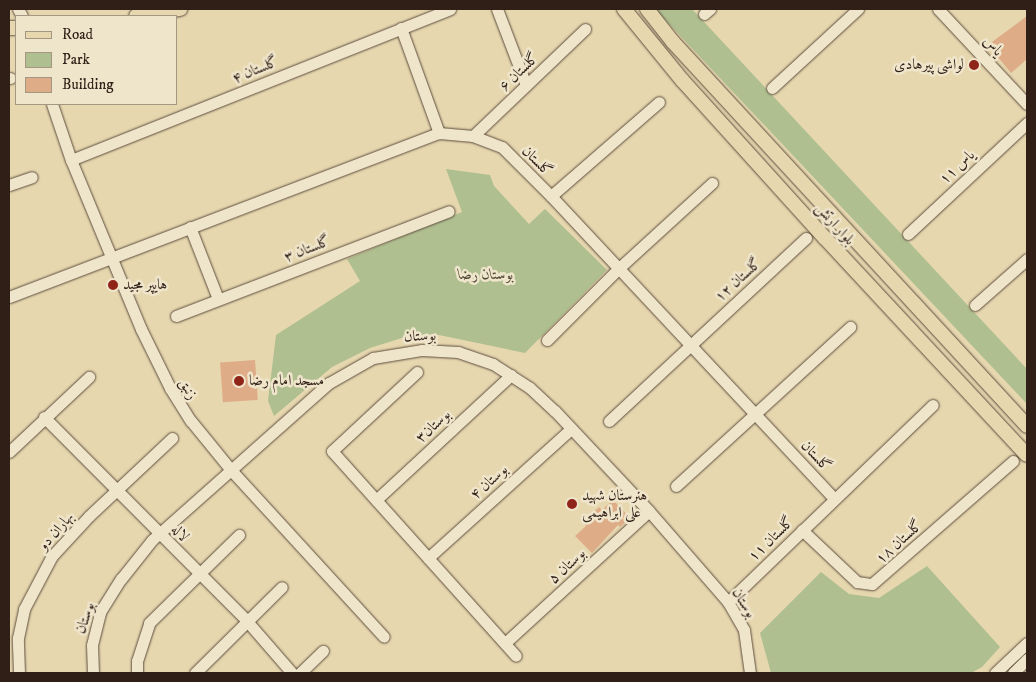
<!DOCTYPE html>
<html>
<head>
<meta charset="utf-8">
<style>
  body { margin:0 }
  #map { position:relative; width:1036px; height:682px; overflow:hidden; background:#e6d7af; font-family:"IM FELL DW Pica",Amiri,serif }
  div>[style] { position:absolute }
  .green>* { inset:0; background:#afbf90 }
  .building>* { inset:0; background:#deac86; transform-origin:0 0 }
  .roads { filter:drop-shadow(0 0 1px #5e4d3d) drop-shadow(0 0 1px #5e4d3d) }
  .minor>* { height:11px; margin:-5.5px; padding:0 5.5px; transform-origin:5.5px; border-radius:5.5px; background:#efe5cb }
  .major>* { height:14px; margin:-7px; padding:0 7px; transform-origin:7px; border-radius:7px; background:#e6d7af }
  .dots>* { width:14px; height:14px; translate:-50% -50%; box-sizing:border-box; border:2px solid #efe5cb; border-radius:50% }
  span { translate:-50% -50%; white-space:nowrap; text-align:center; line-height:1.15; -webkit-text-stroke:5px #efe5cb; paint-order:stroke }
  .street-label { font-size:15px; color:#301f17 }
  .poi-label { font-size:15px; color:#301f17 }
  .right { translate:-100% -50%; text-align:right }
  .left { translate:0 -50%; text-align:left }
  .park-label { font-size:15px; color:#504735; font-style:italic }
  .frame { position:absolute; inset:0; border:10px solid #301f17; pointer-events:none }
  .legend { position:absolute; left:15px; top:15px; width:162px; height:90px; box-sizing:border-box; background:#efe5cb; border:1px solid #a39683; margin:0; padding:6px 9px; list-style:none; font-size:15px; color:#301f17 }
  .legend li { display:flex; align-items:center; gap:10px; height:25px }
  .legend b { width:25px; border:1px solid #a39683 }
</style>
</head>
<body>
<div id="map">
  <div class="green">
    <div style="clip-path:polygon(655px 9px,692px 9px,1027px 369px,1027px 404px)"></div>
    <div style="clip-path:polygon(446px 169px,490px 175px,494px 186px,529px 224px,545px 209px,607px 270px,525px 353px,439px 335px,405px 337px,370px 348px,332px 367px,274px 416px,268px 401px,276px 335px,360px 281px,347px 259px,462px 212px)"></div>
    <div style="clip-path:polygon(927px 566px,1000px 647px,982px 667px,971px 673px,771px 673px,760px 633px,821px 572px,849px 594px,879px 598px)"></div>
  </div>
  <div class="building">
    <div style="clip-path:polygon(1027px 16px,1027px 59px,1011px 73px,988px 45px)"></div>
    <div style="left:255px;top:360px;width:40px;height:35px;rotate:86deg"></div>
    <div style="clip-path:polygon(613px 500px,630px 518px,620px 527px,618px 525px,592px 553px,575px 536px,586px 526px,583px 522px,599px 507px,602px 510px)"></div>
  </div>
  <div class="roads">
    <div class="minor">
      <div style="left:18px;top:9px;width:8px;rotate:60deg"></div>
      <div style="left:497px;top:9px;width:81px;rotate:69.1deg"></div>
      <div style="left:938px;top:9px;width:130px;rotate:46.9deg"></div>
      <div style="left:704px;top:14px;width:8px;rotate:-40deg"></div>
      <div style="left:401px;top:28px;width:112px;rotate:70.1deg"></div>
      <div style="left:9px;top:78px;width:1px"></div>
      <div style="left:772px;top:88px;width:117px;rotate:-42.6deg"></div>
      <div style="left:52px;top:104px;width:59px;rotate:71.3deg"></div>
      <div style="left:71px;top:160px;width:183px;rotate:67.5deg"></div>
      <div style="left:141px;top:329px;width:66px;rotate:63.8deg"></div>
      <div style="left:170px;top:388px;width:39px;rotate:58deg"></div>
      <div style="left:191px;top:421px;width:63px;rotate:50.8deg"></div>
      <div style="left:231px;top:470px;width:226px;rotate:47.5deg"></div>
      <div style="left:473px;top:136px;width:155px;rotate:-43.7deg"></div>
      <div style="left:71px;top:160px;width:408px;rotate:-21.7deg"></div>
      <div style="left:9px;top:185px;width:24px;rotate:-19deg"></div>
      <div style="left:551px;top:196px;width:143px;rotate:-41deg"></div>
      <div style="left:190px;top:227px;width:77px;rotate:68.7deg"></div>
      <div style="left:908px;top:234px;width:163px;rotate:-43deg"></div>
      <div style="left:9px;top:297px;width:460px;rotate:-20.9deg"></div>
      <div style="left:439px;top:133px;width:34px;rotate:5deg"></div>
      <div style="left:473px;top:136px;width:31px;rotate:21deg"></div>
      <div style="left:502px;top:147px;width:69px;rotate:45deg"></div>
      <div style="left:551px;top:196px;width:415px;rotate:46.9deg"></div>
      <div style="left:975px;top:305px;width:69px;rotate:-41.5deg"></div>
      <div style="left:176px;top:316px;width:292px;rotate:-21deg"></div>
      <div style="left:547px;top:340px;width:102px;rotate:-45deg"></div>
      <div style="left:619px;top:268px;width:126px;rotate:-42.4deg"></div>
      <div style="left:417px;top:372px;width:116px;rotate:137.1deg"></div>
      <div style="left:332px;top:451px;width:275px;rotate:48.1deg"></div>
      <div style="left:44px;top:417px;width:286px;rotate:45.1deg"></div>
      <div style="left:246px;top:620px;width:70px;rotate:49deg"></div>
      <div style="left:609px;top:421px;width:269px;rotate:-42.9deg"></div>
      <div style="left:9px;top:452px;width:110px;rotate:-43.2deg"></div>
      <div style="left:676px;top:486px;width:236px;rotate:-42.4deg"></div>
      <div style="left:376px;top:500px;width:184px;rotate:-42.8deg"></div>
      <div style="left:802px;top:530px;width:76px;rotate:43.4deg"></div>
      <div style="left:857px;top:582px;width:15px;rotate:8deg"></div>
      <div style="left:872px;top:584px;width:187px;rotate:-41.1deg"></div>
      <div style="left:428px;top:558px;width:193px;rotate:-42.1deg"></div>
      <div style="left:728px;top:602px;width:284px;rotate:-43.9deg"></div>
      <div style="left:505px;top:643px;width:195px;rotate:-42.5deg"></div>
      <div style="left:19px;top:673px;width:35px;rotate:-92deg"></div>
      <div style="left:18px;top:638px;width:30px;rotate:-78deg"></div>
      <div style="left:24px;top:609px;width:60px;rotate:-62.2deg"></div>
      <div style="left:52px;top:556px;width:54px;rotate:-47.2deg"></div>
      <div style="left:89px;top:516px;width:114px;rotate:-43.2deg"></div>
      <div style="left:93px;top:673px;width:28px;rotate:-92deg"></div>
      <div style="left:92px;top:645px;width:34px;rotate:-76deg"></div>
      <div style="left:100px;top:612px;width:39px;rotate:-58deg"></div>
      <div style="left:121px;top:579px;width:50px;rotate:-51.5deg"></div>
      <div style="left:152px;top:540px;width:237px;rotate:-41.6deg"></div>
      <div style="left:329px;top:383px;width:51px;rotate:-29.6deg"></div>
      <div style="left:373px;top:358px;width:50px;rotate:-9.3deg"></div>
      <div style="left:422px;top:350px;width:36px;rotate:3deg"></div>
      <div style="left:458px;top:352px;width:37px;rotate:19deg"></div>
      <div style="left:493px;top:364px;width:44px;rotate:33deg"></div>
      <div style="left:530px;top:388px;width:34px;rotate:43deg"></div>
      <div style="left:555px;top:411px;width:137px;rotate:46.8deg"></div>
      <div style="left:649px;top:511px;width:121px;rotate:49deg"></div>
      <div style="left:728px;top:602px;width:32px;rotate:60deg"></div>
      <div style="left:744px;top:630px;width:43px;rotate:82.1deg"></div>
      <div style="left:137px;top:673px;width:12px;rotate:-90deg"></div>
      <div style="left:137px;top:661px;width:40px;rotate:-72deg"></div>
      <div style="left:149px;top:623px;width:126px;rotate:-44.4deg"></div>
      <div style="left:195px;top:673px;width:122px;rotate:-44.7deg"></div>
      <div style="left:300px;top:673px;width:32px;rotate:-44deg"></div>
      <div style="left:995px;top:673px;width:44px;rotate:-43.2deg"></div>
      <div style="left:1013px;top:673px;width:20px;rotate:-45deg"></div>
    </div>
    <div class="major">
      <div style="left:624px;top:9px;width:92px;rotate:50.8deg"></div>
      <div style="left:682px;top:80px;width:213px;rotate:47.9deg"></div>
      <div style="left:825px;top:238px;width:296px;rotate:47.1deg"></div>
      <div style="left:647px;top:9px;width:42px;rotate:51.8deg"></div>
      <div style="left:673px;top:42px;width:522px;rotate:47.33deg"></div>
      <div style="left:136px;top:16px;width:45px;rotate:-9deg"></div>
      <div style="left:9px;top:28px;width:7px"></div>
    </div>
  </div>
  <div class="dots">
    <div style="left:974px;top:65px;background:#8f2418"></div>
    <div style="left:113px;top:285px;background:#8f2418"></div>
    <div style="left:239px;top:381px;background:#8f2418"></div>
    <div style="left:572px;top:504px;background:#8f2418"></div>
  </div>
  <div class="street-label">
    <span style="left:993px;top:46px;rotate:47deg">یاس</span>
    <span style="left:255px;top:70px;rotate:-22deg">گلستان ۴</span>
    <span style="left:519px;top:72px;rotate:-44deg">گلستان ۶</span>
    <span style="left:537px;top:161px;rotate:45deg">گلستان</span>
    <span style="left:957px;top:167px;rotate:-43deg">یاس ۱۱</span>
    <span style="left:835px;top:224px;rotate:48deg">بلوار ارتش</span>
    <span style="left:307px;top:249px;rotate:-21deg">گلستان ۳</span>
    <span style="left:738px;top:280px;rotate:-42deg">گلستان ۱۲</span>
    <span style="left:420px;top:336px;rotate:-2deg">بوستان</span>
    <span style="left:188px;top:389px;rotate:58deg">زنبق</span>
    <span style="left:433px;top:426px;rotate:-43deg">بوستان۳</span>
    <span style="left:816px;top:456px;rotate:47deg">گلستان</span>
    <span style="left:489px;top:482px;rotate:-42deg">بوستان ۴</span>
    <span style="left:56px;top:531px;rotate:-49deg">بهاران دو</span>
    <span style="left:180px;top:533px;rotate:45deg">لاله</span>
    <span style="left:771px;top:539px;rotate:-44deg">گلستان ۱۱</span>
    <span style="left:899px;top:542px;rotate:-42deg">گلستان ۱۸</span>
    <span style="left:567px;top:566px;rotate:-43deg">بوستان ۵</span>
    <span style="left:744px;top:603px;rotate:58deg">بوستان</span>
    <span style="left:85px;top:618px;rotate:-72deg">بوستان</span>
  </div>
  <div class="poi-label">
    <span class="right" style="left:964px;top:65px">لواشی پیرهادی</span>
    <span class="left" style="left:123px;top:285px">هایپر مجید</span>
    <span class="left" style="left:249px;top:381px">مسجد امام رضا</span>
    <span class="left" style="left:582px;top:504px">هنرستان شهید<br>علی ابراهیمی</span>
  </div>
  <div class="park-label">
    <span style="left:486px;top:275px">بوستان رضا</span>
  </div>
  <div class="frame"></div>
  <ul class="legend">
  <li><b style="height:6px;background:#e6d7af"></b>Road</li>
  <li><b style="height:14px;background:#afbf90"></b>Park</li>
  <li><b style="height:14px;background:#deac86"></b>Building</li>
  </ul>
</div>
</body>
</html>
